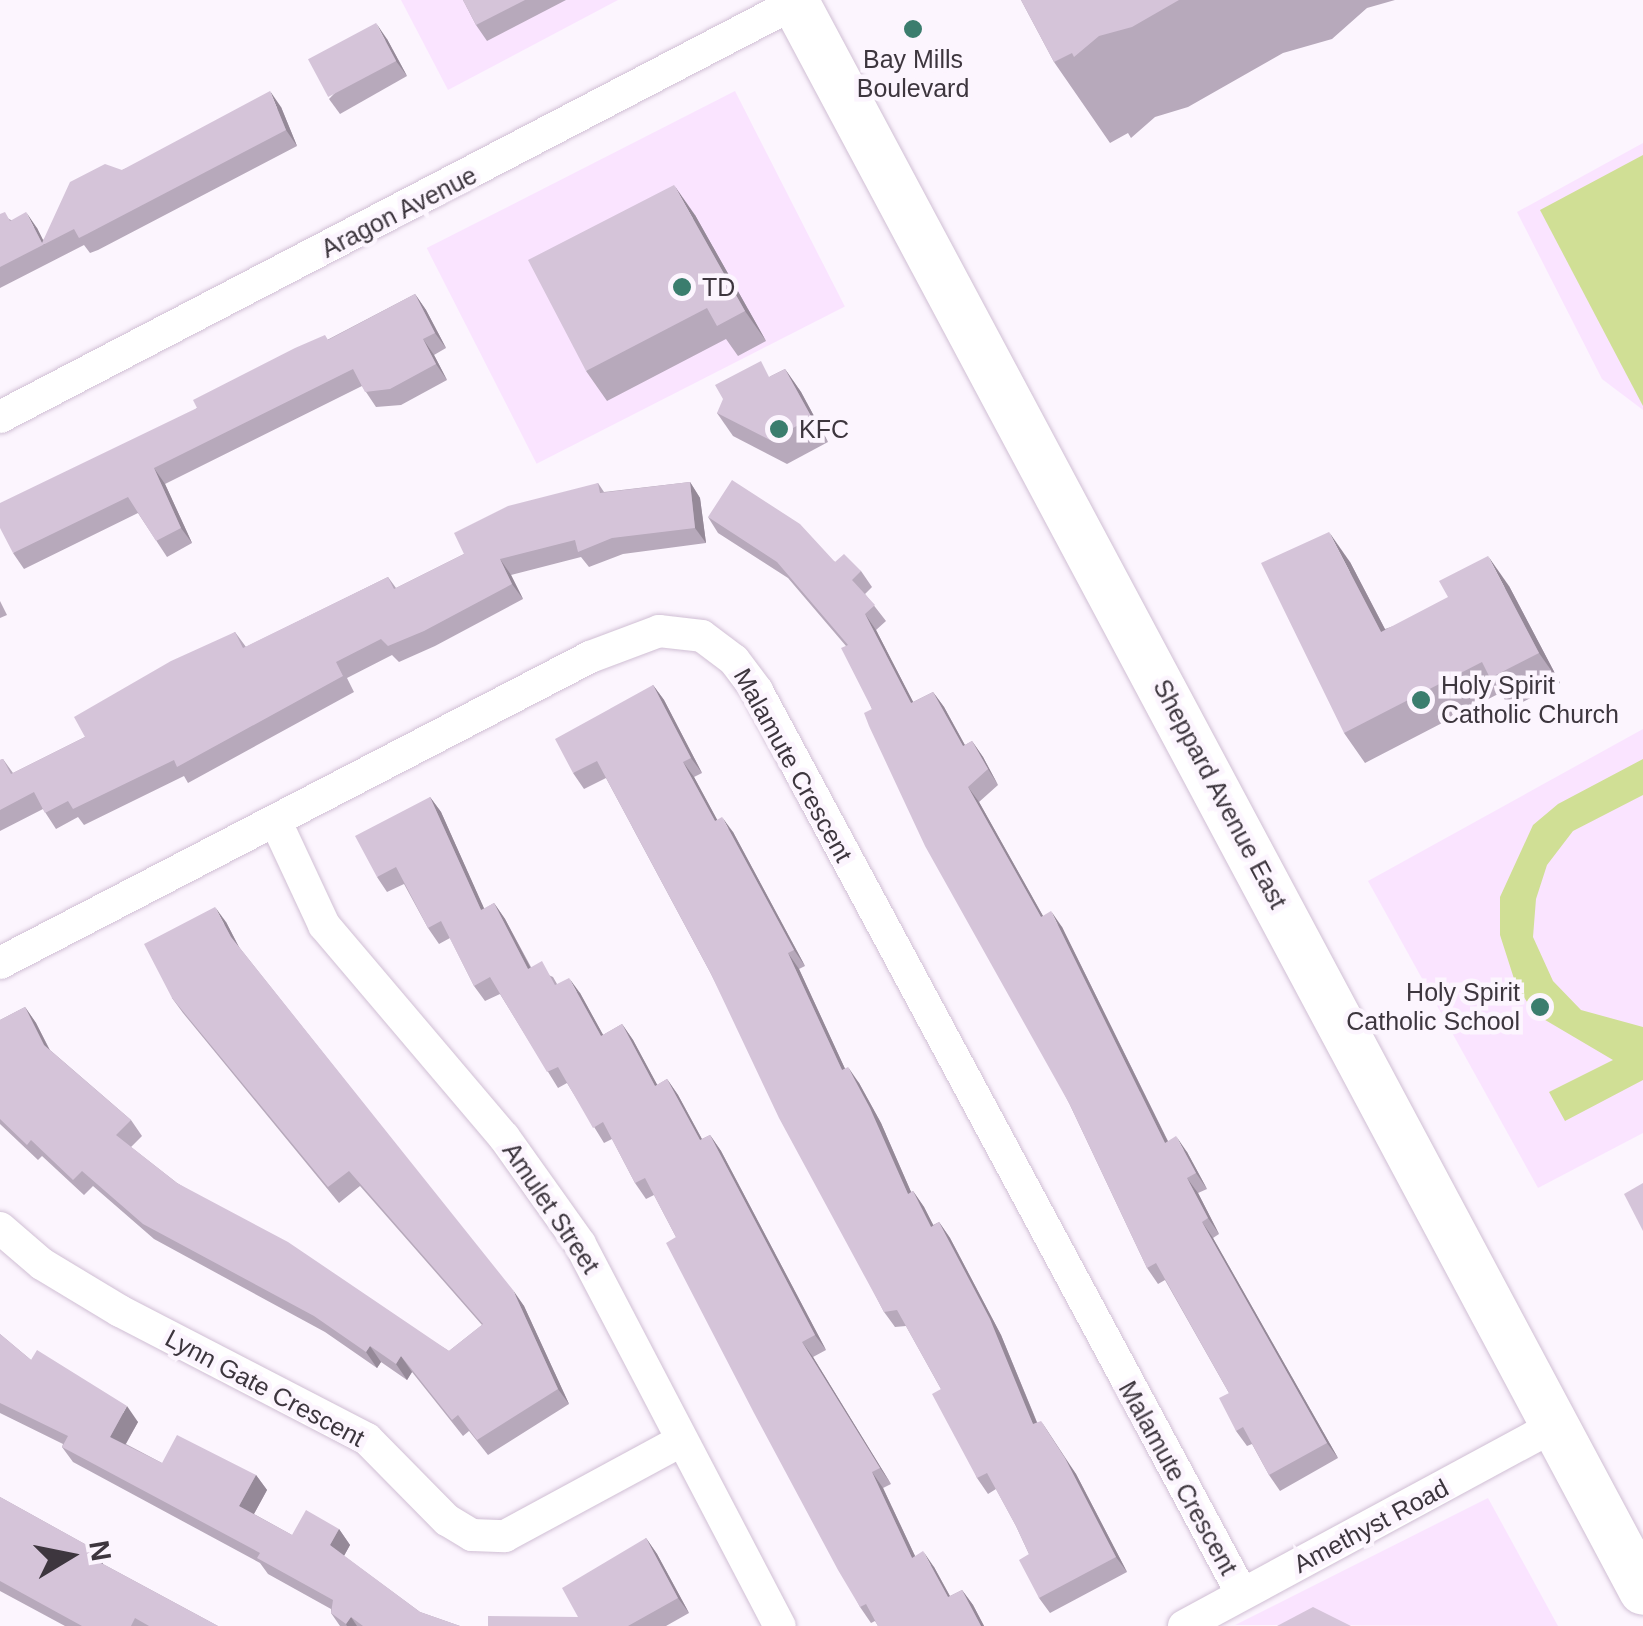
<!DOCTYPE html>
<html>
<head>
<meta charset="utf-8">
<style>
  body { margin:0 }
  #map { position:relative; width:1643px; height:1626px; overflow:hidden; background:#fcf5fe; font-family:Helvetica,sans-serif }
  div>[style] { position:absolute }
  .built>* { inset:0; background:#fae4ff; transform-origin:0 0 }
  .green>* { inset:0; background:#d0df95 }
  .roads { filter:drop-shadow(0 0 2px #d0bfd4) drop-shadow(0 0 2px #d0bfd4) }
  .minor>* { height:32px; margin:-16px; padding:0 16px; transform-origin:16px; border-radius:16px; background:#fff }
  .secondary>* { height:48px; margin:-24px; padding:0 24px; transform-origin:24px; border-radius:24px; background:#fff }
  .wall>* { inset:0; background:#b7a9bb }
  .shaded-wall>* { inset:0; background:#958998 }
  .building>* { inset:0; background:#d5c4d9; transform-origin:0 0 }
  .dots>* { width:28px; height:28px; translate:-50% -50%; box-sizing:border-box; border:5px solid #fcf5fe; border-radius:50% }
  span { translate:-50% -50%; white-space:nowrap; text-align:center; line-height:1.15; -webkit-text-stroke:9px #fcf5fe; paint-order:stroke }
  .poi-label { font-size:25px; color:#3d363e }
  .left { translate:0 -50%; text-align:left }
  .right { translate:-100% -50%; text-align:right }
  .street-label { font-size:25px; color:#3d363e }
  .north { position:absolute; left:20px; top:1506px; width:100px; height:100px; -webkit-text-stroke:8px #fcf5fe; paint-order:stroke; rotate:80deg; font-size:28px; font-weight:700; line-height:40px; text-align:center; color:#3d363e }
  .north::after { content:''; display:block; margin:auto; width:35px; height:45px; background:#3d363e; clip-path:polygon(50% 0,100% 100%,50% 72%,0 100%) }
</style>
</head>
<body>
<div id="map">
  <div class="built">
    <div style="clip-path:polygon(401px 0,618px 0,448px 90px)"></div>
    <div style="left:735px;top:91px;width:242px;height:346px;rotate:63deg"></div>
    <div style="clip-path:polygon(1643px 143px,1643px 410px,1602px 379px,1517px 212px)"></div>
    <div style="clip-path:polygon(1643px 729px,1643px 1133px,1538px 1188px,1368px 881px)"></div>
    <div style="clip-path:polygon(1488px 1498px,1558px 1626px,1235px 1625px)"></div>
  </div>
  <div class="green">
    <div style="clip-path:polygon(1643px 155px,1643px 406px,1540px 210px)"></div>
    <div style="clip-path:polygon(1643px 759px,1643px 795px,1573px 831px,1547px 865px,1536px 899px,1533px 937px,1553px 981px,1581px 1010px,1643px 1027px,1643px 1080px,1565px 1121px,1549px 1092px,1613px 1060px,1535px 1014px,1516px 985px,1500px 935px,1500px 897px,1533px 825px,1558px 804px)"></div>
  </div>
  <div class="roads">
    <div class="minor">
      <div style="left:0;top:417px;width:896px;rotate:-27.51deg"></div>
      <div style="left:276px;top:822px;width:114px;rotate:65deg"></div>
      <div style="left:324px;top:925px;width:278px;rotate:49.7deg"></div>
      <div style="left:504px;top:1137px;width:131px;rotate:54.6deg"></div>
      <div style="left:580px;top:1244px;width:431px;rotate:62.4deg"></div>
      <div style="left:0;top:963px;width:665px;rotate:-27.41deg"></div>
      <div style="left:590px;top:657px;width:74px;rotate:-20.6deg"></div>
      <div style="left:659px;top:631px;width:43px;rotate:6.6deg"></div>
      <div style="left:702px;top:636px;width:40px;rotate:37deg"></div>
      <div style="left:734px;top:660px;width:39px;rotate:53deg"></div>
      <div style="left:757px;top:691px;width:1025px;rotate:61.76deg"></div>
      <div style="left:0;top:1228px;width:55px;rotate:40.6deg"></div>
      <div style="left:42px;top:1264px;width:91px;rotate:31.1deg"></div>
      <div style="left:120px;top:1311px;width:278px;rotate:27.4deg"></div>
      <div style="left:367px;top:1439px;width:114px;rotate:45.4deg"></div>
      <div style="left:447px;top:1520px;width:29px;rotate:31deg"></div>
      <div style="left:472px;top:1535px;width:33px;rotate:2deg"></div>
      <div style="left:505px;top:1536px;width:200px;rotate:-28.4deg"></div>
      <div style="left:1184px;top:1626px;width:424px;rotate:-28.4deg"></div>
    </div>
    <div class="secondary">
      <div style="left:794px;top:0;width:1803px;rotate:61.91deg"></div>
    </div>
  </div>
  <div class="wall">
    <div style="clip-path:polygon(463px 0,566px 0,487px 41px,476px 25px)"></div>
    <div style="clip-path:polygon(1021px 0,1395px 0,1367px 8px,1332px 39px,1283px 53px,1188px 107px,1155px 117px,1131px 138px,1128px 133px,1110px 143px,1054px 62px)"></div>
    <div style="clip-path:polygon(387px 39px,407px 76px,340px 114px,329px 99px)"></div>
    <div style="clip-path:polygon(281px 107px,297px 146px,98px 250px,90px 253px,84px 245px,0 288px,0 214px,11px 220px,37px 228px,43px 240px,122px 170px)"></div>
    <div style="clip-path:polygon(695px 215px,766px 341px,738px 356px,726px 339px,607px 401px,586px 371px)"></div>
    <div style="clip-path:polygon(415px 294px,426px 310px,446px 348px,434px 355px,447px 380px,401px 405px,376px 407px,362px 386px,165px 484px,192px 543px,167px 557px,138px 513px,24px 569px,13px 553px,197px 408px)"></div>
    <div style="clip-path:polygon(785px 369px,801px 392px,828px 442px,787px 464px,733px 436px,717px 413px,771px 376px)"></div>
    <div style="clip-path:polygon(690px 482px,700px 498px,706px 543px,623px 554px,589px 567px,581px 557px,511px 575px,523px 599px,435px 646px,399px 662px,392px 655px,347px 678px,354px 692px,188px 783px,184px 776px,84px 825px,78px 817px,56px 829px,43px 809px,0 831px,0 760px,3px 759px,13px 773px,85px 737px,235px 632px,246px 647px,388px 577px,396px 588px,464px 554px,598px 483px,604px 492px)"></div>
    <div style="clip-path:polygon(708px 517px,861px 571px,872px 587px,865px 594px,886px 621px,876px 630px,913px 702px,933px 692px,944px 707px,965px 745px,972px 741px,983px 757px,998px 785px,979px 802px,1043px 916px,1062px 927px,1168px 1141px,1187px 1152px,1207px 1189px,1198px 1193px,1219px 1234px,1213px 1238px,1338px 1458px,1280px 1491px,1269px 1475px,1252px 1444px,1247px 1446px,1236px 1431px,1229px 1393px,1165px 1280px,1158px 1284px,1147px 1268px,1070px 1105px,872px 709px,846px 646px,788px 578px,718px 533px)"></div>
    <div style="clip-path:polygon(1350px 562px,1385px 629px,1509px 586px,1560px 683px,1511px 708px,1500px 693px,1365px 763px,1344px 733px)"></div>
    <div style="clip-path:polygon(0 601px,7px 615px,0 618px)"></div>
    <div style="clip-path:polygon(653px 685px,664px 700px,702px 773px,694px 777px,717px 820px,733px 832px,805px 966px,799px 969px,845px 1069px,859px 1083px,881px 1123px,911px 1192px,913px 1191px,924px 1207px,933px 1225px,939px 1222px,950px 1238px,1001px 1335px,1037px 1422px,1076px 1474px,1127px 1572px,1050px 1613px,1039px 1598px,1029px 1554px,1016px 1526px,996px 1489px,988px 1494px,977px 1478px,941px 1389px,906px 1326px,895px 1327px,884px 1312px,710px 972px,606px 778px,584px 789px,573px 773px)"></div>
    <div style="clip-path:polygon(430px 797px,441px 812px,484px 909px,494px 903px,505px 919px,531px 967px,553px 977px,557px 984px,580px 993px,603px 1035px,622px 1024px,633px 1040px,657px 1085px,667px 1079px,678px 1095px,702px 1139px,710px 1135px,721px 1151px,826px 1350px,813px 1357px,891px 1484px,883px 1488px,915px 1556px,934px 1567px,950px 1596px,962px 1590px,973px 1605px,984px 1626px,878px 1626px,875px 1621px,871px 1623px,860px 1607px,676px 1237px,654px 1195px,646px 1199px,635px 1183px,612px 1139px,604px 1143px,567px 1083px,558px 1088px,500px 994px,485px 1001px,474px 986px,450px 938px,439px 944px,428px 928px,404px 884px,387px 892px,377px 877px)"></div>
    <div style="clip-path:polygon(226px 922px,239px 947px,524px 1306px,569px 1404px,488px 1455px,469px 1431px,463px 1436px,412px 1372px,407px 1380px,381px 1362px,377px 1368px,325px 1332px,154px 1239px,93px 1186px,84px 1195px,42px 1156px,38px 1160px,0 1124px,0 1020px,25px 1007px,36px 1023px,50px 1050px,131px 1120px,142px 1136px,131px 1147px,177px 1183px,449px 1351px,482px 1325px,360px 1186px,339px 1203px,183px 1013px,172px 998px)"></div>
    <div style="clip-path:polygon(0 1334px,31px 1360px,138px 1422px,126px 1444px,162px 1463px,256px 1475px,267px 1490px,254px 1514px,292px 1535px,339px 1529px,350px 1545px,344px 1556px,420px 1612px,460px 1626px,340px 1626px,331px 1613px,331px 1609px,268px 1574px,260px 1563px,73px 1462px,62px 1447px,63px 1444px,0 1413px)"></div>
    <div style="clip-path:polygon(0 1497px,92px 1548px,103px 1564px,218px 1626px,65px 1626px,0 1591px)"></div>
    <div style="clip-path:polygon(646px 1538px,657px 1554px,689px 1613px,666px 1626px,488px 1626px,578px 1617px)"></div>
  </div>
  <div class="shaded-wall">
    <div style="clip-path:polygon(376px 23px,387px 39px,407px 76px,396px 61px)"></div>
    <div style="clip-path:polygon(270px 91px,281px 107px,297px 146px,286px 130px)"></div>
    <div style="clip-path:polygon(674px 185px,695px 215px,766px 341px,745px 311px)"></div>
    <div style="clip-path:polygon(26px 212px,37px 228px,45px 244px,43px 245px)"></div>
    <div style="clip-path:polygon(415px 294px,426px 310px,446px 348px,435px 333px)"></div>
    <div style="clip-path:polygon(423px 339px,434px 355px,447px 380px,436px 364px)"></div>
    <div style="clip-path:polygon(785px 369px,801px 392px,828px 442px,812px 418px)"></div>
    <div style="clip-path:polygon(154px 468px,165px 484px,192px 543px,181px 528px)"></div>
    <div style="clip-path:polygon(690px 482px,700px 498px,706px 543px,695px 528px)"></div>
    <div style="clip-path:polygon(1329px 532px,1350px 562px,1402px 662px,1381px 632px)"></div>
    <div style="clip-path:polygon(1488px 556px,1509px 586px,1560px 683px,1539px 653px)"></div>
    <div style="clip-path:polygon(500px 559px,511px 575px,523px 599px,512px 584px)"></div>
    <div style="clip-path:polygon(865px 614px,876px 630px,922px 719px,911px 703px)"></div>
    <div style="clip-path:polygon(653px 685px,664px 700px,702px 773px,691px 758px)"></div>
    <div style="clip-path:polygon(933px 692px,944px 707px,974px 762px,963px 746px)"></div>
    <div style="clip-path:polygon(972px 741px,983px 757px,998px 785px,988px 769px)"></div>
    <div style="clip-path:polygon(683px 762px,694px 777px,726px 836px,715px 821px)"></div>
    <div style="clip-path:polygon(968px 787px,979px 802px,1052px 932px,1041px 917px)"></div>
    <div style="clip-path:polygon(430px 797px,441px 812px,492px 926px,481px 910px)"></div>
    <div style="clip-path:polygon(722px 817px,733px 832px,805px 966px,794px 950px)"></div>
    <div style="clip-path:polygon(494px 903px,505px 919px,539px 984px,528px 969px)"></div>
    <div style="clip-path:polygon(215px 907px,226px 922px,242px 953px,231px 937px)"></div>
    <div style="clip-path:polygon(1051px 911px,1062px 927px,1176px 1158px,1165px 1143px)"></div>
    <div style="clip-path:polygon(788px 953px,799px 969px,853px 1086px,842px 1070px)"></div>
    <div style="clip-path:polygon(569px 978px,580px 993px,612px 1051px,601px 1036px)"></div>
    <div style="clip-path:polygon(25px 1007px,36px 1023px,55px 1061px,44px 1045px)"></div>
    <div style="clip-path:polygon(622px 1024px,633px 1040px,666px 1101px,655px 1086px)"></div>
    <div style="clip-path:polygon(848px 1067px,859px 1083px,881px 1123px,919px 1210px,908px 1194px)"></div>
    <div style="clip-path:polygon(667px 1079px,678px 1095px,711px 1156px,700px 1140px)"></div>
    <div style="clip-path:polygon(710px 1135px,721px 1151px,826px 1350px,815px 1335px)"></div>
    <div style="clip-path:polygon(1176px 1136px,1187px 1152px,1207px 1189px,1196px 1173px)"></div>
    <div style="clip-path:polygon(1187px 1178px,1198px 1193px,1219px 1234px,1208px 1218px)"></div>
    <div style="clip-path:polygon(913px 1191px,924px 1207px,942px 1242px,931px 1227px)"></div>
    <div style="clip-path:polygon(939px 1222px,950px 1238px,1001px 1335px,1044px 1440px,1033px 1424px)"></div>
    <div style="clip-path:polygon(1202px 1222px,1213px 1238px,1338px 1458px,1327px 1443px)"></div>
    <div style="clip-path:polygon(513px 1290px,524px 1306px,569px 1404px,558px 1389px)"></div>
    <div style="clip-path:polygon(802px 1342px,813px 1357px,891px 1484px,880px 1468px)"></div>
    <div style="clip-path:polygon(370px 1346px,381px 1362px,377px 1368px,366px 1352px)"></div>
    <div style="clip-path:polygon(401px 1356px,412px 1372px,407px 1380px,396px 1364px)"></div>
    <div style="clip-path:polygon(127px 1406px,138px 1422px,121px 1452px,110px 1437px)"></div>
    <div style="clip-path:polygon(1041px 1421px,1076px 1474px,1127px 1572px,1116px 1557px)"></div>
    <div style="clip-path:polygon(872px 1472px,883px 1488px,923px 1573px,912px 1558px)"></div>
    <div style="clip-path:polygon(256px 1475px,267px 1490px,250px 1521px,239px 1506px)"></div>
    <div style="clip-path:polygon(339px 1529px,350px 1545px,341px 1561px,330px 1545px)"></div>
    <div style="clip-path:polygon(646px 1538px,657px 1554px,689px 1613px,678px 1598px)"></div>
    <div style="clip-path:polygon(92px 1548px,103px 1563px,99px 1572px,88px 1556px)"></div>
    <div style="clip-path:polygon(923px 1551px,934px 1567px,959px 1613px,948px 1597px)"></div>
    <div style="clip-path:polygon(962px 1590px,973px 1605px,984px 1626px,981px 1626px)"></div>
    <div style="clip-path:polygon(351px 1617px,357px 1626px,347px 1626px,346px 1624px)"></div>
  </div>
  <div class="building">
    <div style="clip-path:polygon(463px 0,525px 0,476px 25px)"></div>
    <div style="clip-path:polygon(1021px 0,1179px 0,1132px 27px,1099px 36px,1074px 57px,1072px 53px,1054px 62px)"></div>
    <div style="left:376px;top:23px;width:43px;height:77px;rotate:62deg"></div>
    <div style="clip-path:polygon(270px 91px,286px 130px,87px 234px,79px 238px,74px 229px,0 267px,0 214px,5px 212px,10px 221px,26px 212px,42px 243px,70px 182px,105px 164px,122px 170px)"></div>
    <div style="clip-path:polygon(674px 185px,745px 311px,717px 326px,707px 308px,586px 371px,528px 260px)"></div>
    <div style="clip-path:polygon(415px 294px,435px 333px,423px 339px,436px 364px,390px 389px,365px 392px,353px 369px,154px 468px,181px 528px,156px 541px,128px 497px,13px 553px,0 528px,0 503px,197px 408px,193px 400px,295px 348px,325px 335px,328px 340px)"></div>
    <div style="clip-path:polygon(761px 361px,769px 377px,785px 369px,812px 418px,770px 440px,717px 413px,723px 399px,715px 385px)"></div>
    <div style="clip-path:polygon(732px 480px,800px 524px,835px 562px,844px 554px,861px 571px,852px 580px,875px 605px,865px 614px,911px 703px,933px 692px,963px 746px,972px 741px,988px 769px,968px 787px,1041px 917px,1051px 911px,1165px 1143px,1176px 1136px,1196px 1173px,1187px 1178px,1208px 1218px,1202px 1222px,1327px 1443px,1269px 1475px,1243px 1427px,1236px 1431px,1219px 1398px,1229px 1393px,1156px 1263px,1147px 1268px,1070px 1105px,925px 846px,869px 726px,864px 713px,872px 709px,841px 648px,848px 645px,777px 562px,708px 517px)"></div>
    <div style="clip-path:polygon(690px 482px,695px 528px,612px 538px,578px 552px,575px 540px,500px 559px,512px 584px,424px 631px,388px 646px,381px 639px,336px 662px,343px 676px,177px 767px,174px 760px,73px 809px,68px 801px,45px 813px,34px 792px,0 810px,0 760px,3px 759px,11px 774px,85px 737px,74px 717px,171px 661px,235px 632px,243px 648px,388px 577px,394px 589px,464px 554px,454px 533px,508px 506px,598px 483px,600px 493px)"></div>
    <div style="clip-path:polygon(1329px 532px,1381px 632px,1448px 597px,1439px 581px,1488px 556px,1539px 653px,1490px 678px,1482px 662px,1344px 733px,1261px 563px)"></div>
    <div style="clip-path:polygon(653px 685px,691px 758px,683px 762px,715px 821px,722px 817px,794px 950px,788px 953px,842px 1070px,848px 1067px,870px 1108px,908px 1194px,913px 1191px,931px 1227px,939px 1222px,990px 1319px,1033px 1424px,1041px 1421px,1065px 1458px,1116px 1557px,1039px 1598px,1019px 1560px,1029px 1554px,1016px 1526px,987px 1473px,977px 1478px,932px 1394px,941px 1389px,897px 1310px,884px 1312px,779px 1118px,710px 972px,597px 761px,573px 773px,555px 739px)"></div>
    <div style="clip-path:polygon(430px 797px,481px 910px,494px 903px,528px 969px,542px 961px,555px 985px,569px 978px,601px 1036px,622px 1024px,655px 1086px,667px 1079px,700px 1140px,710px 1135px,815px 1335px,802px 1342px,880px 1468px,872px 1472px,912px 1558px,923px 1551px,948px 1597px,962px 1590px,981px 1626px,878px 1626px,866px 1604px,860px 1607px,838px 1570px,754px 1413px,666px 1243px,676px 1237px,645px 1178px,635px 1183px,603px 1122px,593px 1128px,558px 1067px,547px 1072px,490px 977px,474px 986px,441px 921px,428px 928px,396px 867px,377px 877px,355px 836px)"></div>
    <div style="clip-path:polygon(215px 907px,231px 937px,513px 1290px,558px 1389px,477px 1440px,458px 1415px,452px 1420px,401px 1356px,396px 1364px,370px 1346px,366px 1352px,314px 1316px,143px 1224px,82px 1171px,73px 1180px,31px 1140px,27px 1145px,0 1119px,0 1020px,25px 1007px,44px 1045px,131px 1120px,116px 1135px,177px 1183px,288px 1242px,449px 1351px,483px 1324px,349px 1171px,328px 1187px,172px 998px,144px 944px)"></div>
    <div style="clip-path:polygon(1643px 1183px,1643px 1231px,1624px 1194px)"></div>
    <div style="clip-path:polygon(0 1334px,31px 1360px,37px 1350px,127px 1406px,110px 1437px,162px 1463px,177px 1435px,256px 1475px,239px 1506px,292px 1535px,306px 1510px,339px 1529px,330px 1545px,420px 1612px,460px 1626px,363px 1626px,351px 1617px,346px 1624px,331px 1613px,333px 1600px,257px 1558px,260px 1553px,62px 1447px,68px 1436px,0 1403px)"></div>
    <div style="clip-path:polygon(0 1497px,92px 1548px,88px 1556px,218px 1626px,149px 1626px,135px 1618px,131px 1626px,82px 1626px,0 1581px)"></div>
    <div style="clip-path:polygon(646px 1538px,678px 1598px,628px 1626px,488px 1626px,488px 1616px,578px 1617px,562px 1588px)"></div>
    <div style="clip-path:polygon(1313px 1607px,1351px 1626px,1277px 1626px)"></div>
  </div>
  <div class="dots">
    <div style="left:913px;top:29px;background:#3b7d6e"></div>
    <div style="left:682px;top:287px;background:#3b7d6e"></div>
    <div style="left:779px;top:429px;background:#3b7d6e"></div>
    <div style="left:1421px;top:700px;background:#3b7d6e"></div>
    <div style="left:1540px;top:1007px;background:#3b7d6e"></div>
  </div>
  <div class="poi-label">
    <span style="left:913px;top:74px">Bay Mills<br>Boulevard</span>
    <span class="left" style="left:702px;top:287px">TD</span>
    <span class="left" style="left:799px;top:429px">KFC</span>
    <span class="left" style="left:1441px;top:700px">Holy Spirit<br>Catholic Church</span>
    <span class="right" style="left:1520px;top:1007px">Holy Spirit<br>Catholic School</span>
  </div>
  <div class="street-label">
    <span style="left:399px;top:212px;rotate:-27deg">Aragon Avenue</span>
    <span style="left:793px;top:765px;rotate:61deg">Malamute Crescent</span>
    <span style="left:1220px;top:794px;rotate:62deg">Sheppard Avenue East</span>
    <span style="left:551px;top:1208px;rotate:56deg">Amulet Street</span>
    <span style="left:265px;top:1388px;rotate:28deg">Lynn Gate Crescent</span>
    <span style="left:1178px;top:1478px;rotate:61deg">Malamute Crescent</span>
    <span style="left:1371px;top:1526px;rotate:-28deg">Amethyst Road</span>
  </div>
  <div class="north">N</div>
</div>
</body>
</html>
